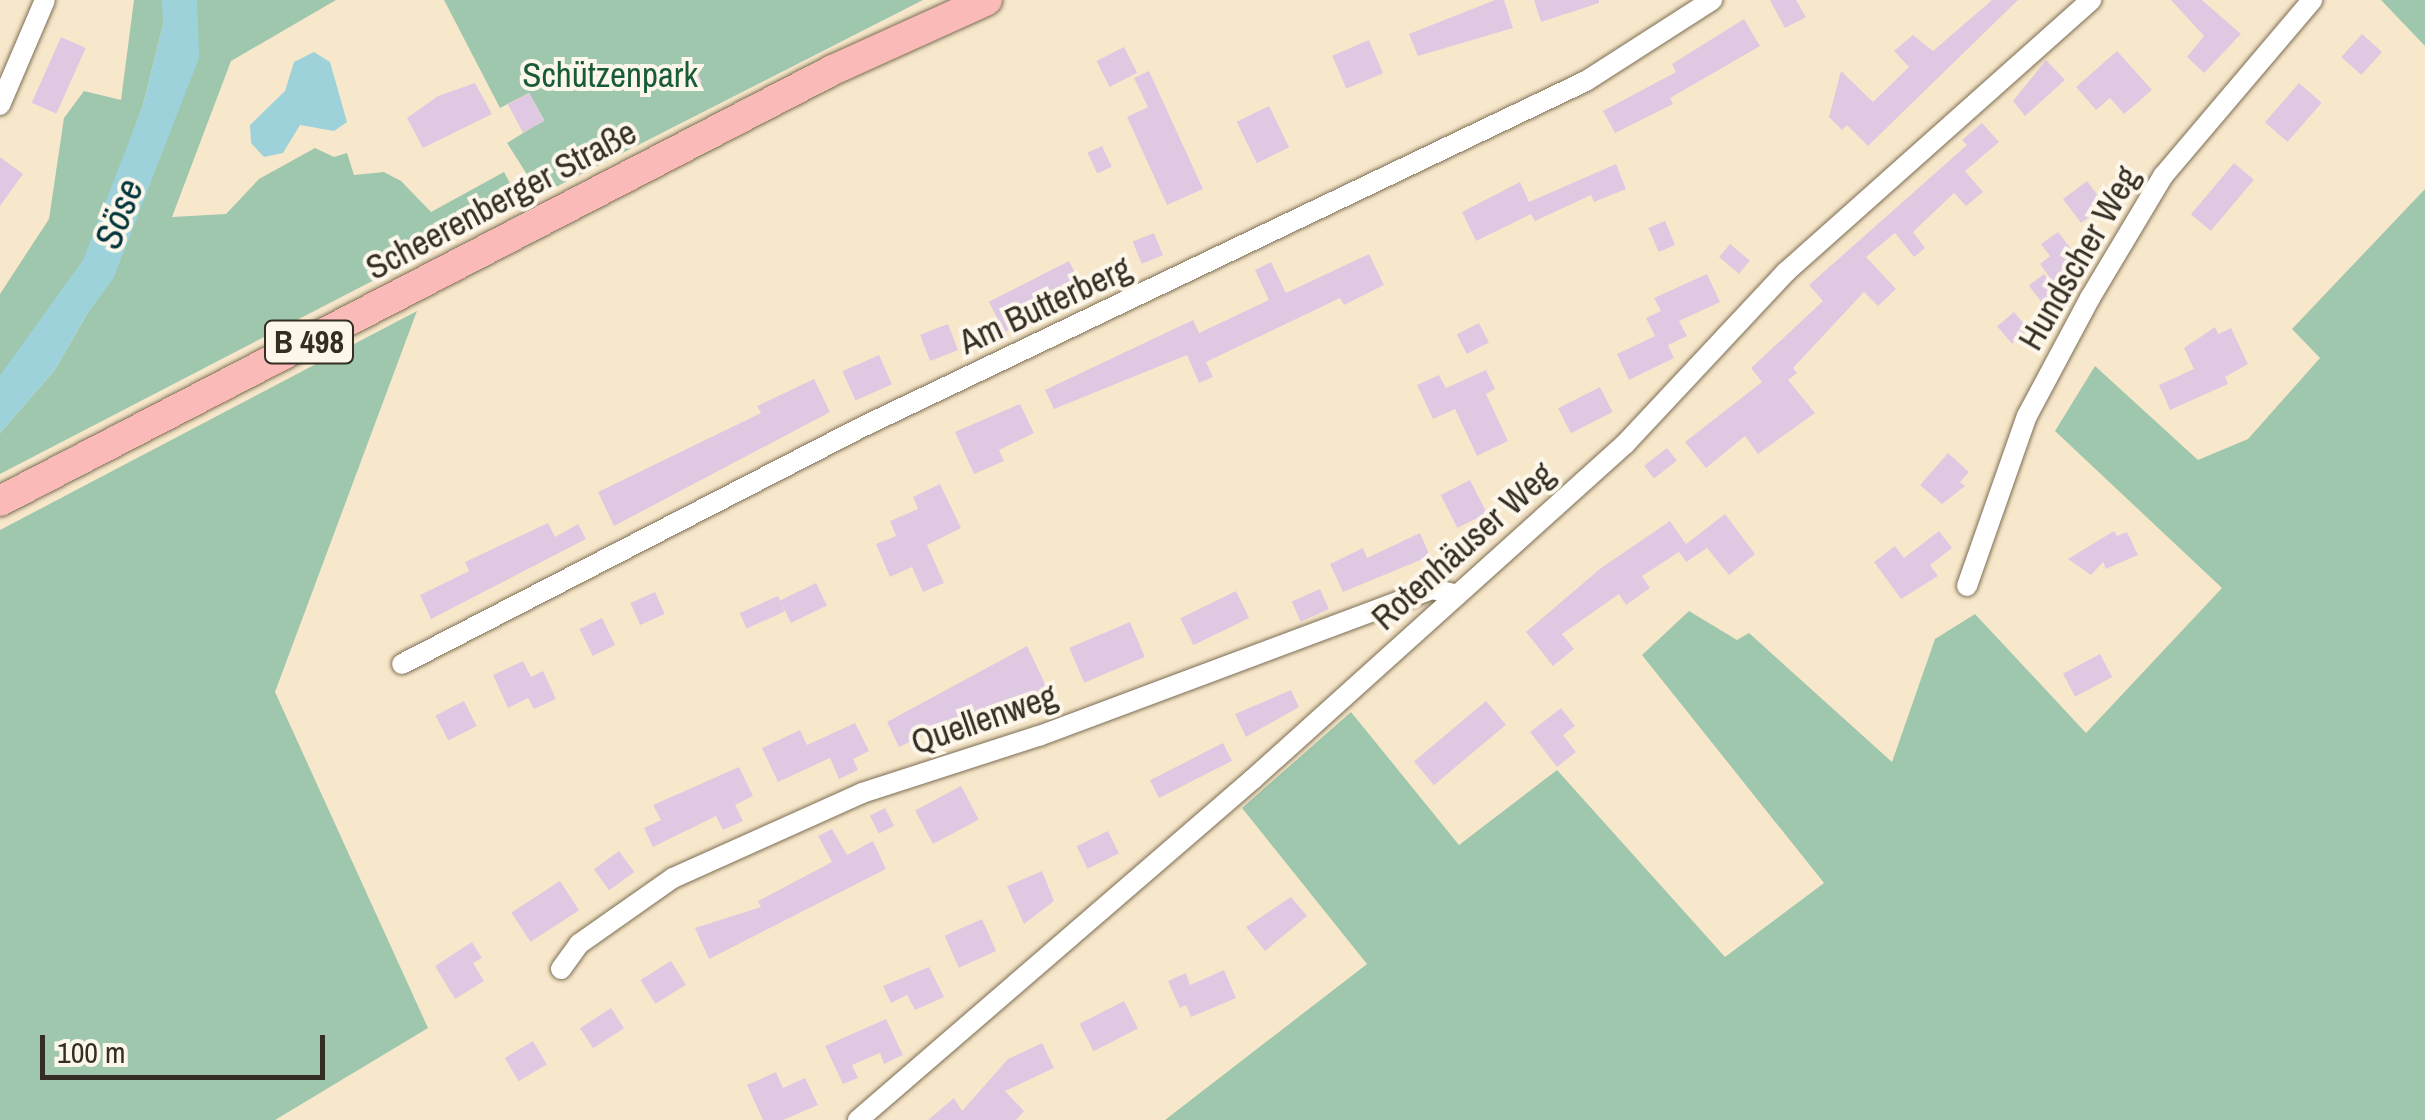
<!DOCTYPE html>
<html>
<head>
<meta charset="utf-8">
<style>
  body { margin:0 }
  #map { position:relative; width:2425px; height:1120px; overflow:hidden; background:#f8e8cb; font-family:"Archivo Narrow",sans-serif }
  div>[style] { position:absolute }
  .green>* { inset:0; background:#9fc7ae }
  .water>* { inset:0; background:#9dd2da }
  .river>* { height:35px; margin:-17.5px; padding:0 17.5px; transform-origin:17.5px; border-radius:17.5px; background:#9dd2da }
  .building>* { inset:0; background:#dfc9e2; transform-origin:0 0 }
  .roads { filter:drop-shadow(0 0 2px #7c6d54) drop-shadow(0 0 2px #7c6d54) }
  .street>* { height:20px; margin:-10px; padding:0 10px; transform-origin:10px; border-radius:10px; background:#fff }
  .primary>* { height:30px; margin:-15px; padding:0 15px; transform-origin:15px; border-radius:15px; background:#fabab8 }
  span { translate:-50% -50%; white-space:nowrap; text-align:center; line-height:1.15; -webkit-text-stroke:8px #fdf6eb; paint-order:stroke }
  .shield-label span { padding:2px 8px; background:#fdf6eb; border:2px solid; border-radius:8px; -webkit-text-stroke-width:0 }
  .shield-label { font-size:32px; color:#342d23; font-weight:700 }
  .park-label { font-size:35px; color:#185b3a }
  .street-label { font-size:35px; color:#342d23 }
  .water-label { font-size:38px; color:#00353b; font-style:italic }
  .scale { position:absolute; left:40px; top:1035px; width:285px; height:45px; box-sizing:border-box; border:5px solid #342d23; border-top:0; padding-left:12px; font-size:30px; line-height:35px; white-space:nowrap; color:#342d23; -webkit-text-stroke:8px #fdf6eb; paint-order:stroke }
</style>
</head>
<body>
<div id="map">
  <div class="green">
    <div style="clip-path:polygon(134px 0,169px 0,143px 105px,57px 339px,0 411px,0 294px,49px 219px,64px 118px,84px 91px,121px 100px)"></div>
    <div style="clip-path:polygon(195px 0,336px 0,231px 61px,172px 217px,226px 214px,259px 179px,315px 148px,334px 157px,347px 153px,354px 175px,384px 172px,401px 181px,431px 212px,504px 172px,521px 204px,0 474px,0 433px,54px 371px,104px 285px,117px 211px)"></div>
    <div style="clip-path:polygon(444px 0,923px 0,540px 195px,507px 143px,544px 120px,529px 93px,500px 108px)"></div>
    <div style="clip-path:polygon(2381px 0,2425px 0,2425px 46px)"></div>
    <div style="clip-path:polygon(2425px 189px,2425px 1120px,1165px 1120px,1367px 964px,1242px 808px,1351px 712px,1459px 845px,1557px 770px,1725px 957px,1824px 883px,1642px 655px,1689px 611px,1737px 640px,1749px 633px,1892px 762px,1935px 639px,1975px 614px,2086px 733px,2222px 588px,2055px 431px,2095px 366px,2198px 460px,2248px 439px,2320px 358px,2292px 329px)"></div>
    <div style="clip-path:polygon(417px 311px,275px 692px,428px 1028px,275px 1120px,0 1120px,0 530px)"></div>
  </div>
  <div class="water">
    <div style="clip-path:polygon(169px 0,195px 0,117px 211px,104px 285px,54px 371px,0 433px,0 411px,43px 363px,76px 296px,143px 105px)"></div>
    <div style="clip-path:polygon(314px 52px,330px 62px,347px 122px,334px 131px,300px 125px,283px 153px,264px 157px,251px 143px,250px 125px,285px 91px,294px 62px)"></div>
  </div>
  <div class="river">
    <div style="left:0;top:404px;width:168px;rotate:-54.2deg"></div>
    <div style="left:98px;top:268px;width:230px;rotate:-68.8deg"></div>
    <div style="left:181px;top:54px;width:54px;rotate:-92.1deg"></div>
  </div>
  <div class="building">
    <div style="clip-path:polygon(1495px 0,1504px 0,1513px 28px,1418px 56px,1409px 34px)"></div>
    <div style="clip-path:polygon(1534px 0,1599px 0,1599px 3px,1541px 22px)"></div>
    <div style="clip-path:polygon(1770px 0,1796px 0,1806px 17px,1785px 28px)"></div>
    <div style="clip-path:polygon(1992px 0,2018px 0,1868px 146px,1847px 125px,1842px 130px,1829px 117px,1841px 71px,1873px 102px,1909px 67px,1894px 51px,1913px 35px,1933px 51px)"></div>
    <div style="clip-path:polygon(2171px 0,2202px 0,2241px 34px,2204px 73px,2187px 57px,2204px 36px)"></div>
    <div style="clip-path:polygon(1744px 19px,1760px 46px,1670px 98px,1673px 104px,1615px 133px,1603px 111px,1676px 72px,1672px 64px)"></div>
    <div style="left:2362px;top:34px;width:27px;height:31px;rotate:42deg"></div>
    <div style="left:61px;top:37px;width:27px;height:72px;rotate:24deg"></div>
    <div style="left:1369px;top:40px;width:36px;height:40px;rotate:67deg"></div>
    <div style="left:1124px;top:47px;width:29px;height:31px;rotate:63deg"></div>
    <div style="clip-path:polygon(2117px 51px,2152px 90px,2124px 114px,2110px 98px,2096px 110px,2076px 87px)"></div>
    <div style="clip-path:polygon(2046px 60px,2065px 80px,2025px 116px,2013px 101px)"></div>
    <div style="left:694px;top:66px;width:18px;height:20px;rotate:63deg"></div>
    <div style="clip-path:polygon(1149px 71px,1203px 189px,1167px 205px,1127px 117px,1148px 107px,1134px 78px)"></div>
    <div style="clip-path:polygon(475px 83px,492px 114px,423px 148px,407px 118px,438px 96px)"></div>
    <div style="left:2299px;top:83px;width:30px;height:52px;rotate:41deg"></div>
    <div style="left:529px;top:93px;width:32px;height:24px;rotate:62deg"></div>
    <div style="left:1269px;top:106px;width:46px;height:36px;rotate:64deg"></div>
    <div style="clip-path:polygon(1982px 123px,1999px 142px,1965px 171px,1983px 192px,1966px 206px,1954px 193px,1913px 232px,1925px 248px,1914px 257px,1895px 233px,1866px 257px,1896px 289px,1878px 306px,1864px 292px,1793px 368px,1797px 373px,1788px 380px,1815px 413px,1758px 454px,1745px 436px,1706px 468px,1685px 442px,1762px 382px,1751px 368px,1823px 301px,1809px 285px,1967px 145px,1962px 140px)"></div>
    <div style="left:1102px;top:146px;width:23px;height:16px;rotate:65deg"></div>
    <div style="clip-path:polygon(0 157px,23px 174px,0 206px)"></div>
    <div style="left:2234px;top:163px;width:26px;height:67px;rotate:40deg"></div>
    <div style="clip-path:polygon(1616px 164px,1626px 189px,1594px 202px,1591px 195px,1535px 221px,1531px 214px,1476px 241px,1462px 212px,1520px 182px,1529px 202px)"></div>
    <div style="left:2087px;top:181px;width:30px;height:30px;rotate:53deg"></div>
    <div style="left:1665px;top:221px;width:26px;height:18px;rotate:67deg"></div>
    <div style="clip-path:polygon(2058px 232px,2077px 256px,2053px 282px,2040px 264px,2050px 256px,2041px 244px)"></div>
    <div style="left:1154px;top:233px;width:24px;height:23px;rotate:68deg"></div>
    <div style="left:1730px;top:244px;width:26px;height:17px;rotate:40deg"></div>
    <div style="clip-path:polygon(1369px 254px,1384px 285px,1344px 305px,1340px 298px,1206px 362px,1213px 377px,1199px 383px,1187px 355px,1054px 409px,1045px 390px,1193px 320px,1199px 333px,1269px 300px,1255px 270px,1271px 262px,1286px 293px)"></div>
    <div style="left:1069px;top:261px;width:34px;height:90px;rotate:63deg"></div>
    <div style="clip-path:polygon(1707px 274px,1720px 302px,1679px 321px,1687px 336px,1668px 345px,1674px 358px,1629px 380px,1617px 354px,1655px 336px,1646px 318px,1661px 311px,1654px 298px)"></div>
    <div style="left:2044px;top:274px;width:21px;height:19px;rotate:53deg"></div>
    <div style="left:2014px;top:312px;width:23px;height:22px;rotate:50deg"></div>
    <div style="left:1479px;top:323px;width:22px;height:25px;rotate:63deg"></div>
    <div style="left:948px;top:324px;width:28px;height:30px;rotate:69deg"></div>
    <div style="clip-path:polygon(2215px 327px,2218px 334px,2231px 328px,2248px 364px,2225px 377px,2228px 384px,2170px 410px,2159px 385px,2194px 369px,2184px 348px)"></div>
    <div style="left:879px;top:355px;width:32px;height:40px;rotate:66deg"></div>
    <div style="clip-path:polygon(1486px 370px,1495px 389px,1486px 394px,1508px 441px,1477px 456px,1455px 409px,1433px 419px,1417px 385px,1439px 375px,1446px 388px)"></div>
    <div style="clip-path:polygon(814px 379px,830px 412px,614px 526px,598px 492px,761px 413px,757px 406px)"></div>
    <div style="left:1600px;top:387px;width:28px;height:47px;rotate:63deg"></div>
    <div style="clip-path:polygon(1020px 404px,1034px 433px,999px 450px,1004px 461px,974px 474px,955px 432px)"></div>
    <div style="left:1667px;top:448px;width:16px;height:29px;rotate:52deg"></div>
    <div style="clip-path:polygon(1948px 453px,1969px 472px,1960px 482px,1965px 486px,1942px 504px,1920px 485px)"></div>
    <div style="left:1470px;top:480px;width:37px;height:33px;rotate:63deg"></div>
    <div style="clip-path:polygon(940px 484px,961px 528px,927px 545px,944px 583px,923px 592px,912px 567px,890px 577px,876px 544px,896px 536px,890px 521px,918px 509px,913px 497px)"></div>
    <div style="clip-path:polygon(1725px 514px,1755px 554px,1729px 575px,1707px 548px,1686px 562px,1679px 552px,1642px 576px,1650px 588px,1626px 605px,1619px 594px,1562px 634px,1574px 649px,1553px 666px,1526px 632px,1601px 568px,1670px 521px,1686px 544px)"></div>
    <div style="clip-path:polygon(548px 523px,555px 537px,578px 524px,586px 539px,431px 619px,420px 595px,469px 571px,465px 562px)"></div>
    <div style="clip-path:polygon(1939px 531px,1952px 548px,1930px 565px,1938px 576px,1901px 599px,1874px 562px,1895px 546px,1904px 558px)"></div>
    <div style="clip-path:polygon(2114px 531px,2117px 536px,2127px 532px,2138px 555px,2106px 569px,2103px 562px,2091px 575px,2068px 559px)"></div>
    <div style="clip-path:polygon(1420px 533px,1430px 556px,1343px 592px,1330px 564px,1363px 548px,1367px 558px)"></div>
    <div style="left:816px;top:583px;width:25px;height:40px;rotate:64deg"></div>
    <div style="left:1320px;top:589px;width:22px;height:31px;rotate:66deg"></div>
    <div style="left:1236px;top:591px;width:30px;height:62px;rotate:64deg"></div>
    <div style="left:655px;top:592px;width:24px;height:27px;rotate:66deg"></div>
    <div style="left:778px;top:596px;width:17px;height:42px;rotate:66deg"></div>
    <div style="left:602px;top:618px;width:30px;height:25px;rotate:64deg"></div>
    <div style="left:1130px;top:622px;width:38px;height:66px;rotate:67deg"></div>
    <div style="clip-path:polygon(1027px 646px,1048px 690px,977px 724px,974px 718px,953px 727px,951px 722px,899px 747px,887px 722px)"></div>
    <div style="left:2100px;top:654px;width:26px;height:42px;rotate:62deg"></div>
    <div style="clip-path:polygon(523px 661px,531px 677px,543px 671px,556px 699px,534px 709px,528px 698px,508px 708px,493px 675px)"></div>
    <div style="clip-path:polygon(1291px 690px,1299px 707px,1246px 737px,1235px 714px)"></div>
    <div style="left:464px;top:701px;width:28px;height:32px;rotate:63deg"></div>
    <div style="left:1486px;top:701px;width:31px;height:94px;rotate:50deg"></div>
    <div style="clip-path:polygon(1561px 708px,1575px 726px,1563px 735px,1576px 752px,1557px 767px,1530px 732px)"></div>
    <div style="clip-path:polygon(855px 723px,869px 751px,853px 759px,858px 770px,839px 779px,830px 758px,778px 782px,762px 748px,800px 730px,807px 745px)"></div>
    <div style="left:1223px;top:743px;width:20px;height:82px;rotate:63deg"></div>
    <div style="clip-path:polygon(739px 767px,753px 796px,735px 805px,743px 821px,723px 830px,716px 816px,653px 847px,644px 828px,661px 820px,653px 805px)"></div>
    <div style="left:961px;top:786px;width:38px;height:52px;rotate:62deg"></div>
    <div style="left:885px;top:808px;width:20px;height:17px;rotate:63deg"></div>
    <div style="clip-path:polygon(832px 829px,847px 855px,873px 841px,886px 869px,709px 959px,695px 928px,761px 907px,758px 901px,832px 862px,818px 836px)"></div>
    <div style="left:1108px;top:831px;width:25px;height:35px;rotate:64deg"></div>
    <div style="left:619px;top:851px;width:26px;height:31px;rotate:54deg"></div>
    <div style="clip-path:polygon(1042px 871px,1054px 901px,1024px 924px,1007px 886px)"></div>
    <div style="left:560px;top:881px;width:35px;height:58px;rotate:57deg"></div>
    <div style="clip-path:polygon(1291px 897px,1307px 916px,1265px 951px,1246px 927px)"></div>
    <div style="left:982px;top:919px;width:35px;height:41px;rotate:66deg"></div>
    <div style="clip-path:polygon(472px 942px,482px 958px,473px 963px,484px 981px,455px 999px,435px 966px)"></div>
    <div style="left:671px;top:961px;width:28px;height:36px;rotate:58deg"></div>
    <div style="clip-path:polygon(929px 967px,944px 997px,915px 1010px,907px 995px,891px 1003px,883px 986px)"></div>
    <div style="clip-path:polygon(1224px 970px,1236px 998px,1191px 1017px,1186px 1005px,1180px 1008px,1168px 981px,1186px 973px,1190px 985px)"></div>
    <div style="left:1124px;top:1001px;width:31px;height:50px;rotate:63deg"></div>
    <div style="left:611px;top:1008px;width:24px;height:37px;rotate:57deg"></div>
    <div style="clip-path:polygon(886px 1019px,903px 1055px,884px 1064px,880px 1053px,852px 1065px,858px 1078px,843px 1084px,825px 1046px)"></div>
    <div style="left:533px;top:1041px;width:27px;height:33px;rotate:59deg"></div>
    <div style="clip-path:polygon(1042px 1043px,1054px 1068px,1005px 1091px,1024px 1111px,1016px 1120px,928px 1120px,954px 1098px,962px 1111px,1008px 1059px)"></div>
    <div style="clip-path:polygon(776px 1072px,783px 1088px,805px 1078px,818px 1105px,783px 1120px,763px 1120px,747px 1085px)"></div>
  </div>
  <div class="roads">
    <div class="street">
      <div style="left:0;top:105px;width:114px;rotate:-66.8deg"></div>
      <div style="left:1967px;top:586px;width:180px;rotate:-70.6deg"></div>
      <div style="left:2027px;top:416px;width:134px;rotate:-61.9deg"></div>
      <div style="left:2090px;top:298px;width:142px;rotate:-59.1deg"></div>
      <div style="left:2163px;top:176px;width:231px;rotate:-49.7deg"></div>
      <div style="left:402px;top:664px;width:515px;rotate:-27.26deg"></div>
      <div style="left:860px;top:428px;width:805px;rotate:-25.55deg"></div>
      <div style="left:1586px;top:81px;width:150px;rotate:-32.7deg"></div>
      <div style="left:561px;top:969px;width:31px;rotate:-54deg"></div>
      <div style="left:579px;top:944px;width:115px;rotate:-35.1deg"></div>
      <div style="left:673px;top:878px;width:207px;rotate:-24.2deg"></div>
      <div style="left:862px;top:793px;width:186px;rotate:-17.9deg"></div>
      <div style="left:1039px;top:736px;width:420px;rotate:-20.5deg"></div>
      <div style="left:1432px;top:589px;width:26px;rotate:13deg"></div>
      <div style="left:858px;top:1120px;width:522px;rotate:-40.8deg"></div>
      <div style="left:1253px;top:779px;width:501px;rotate:-42deg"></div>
      <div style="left:1625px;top:444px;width:236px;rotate:-46.9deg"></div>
      <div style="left:1786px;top:272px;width:409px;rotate:-41.7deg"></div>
    </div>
    <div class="primary">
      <div style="left:0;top:501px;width:938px;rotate:-27.36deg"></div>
      <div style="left:833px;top:70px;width:169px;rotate:-24.4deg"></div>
    </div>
  </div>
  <div class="shield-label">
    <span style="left:309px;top:342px">B 498</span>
  </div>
  <div class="park-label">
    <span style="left:610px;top:75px">Schützenpark</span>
  </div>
  <div class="street-label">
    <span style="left:501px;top:200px;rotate:-28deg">Scheerenberger Straße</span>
    <span style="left:2079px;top:258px;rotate:-60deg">Hundscher Weg</span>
    <span style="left:1045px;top:305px;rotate:-25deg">Am Butterberg</span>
    <span style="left:1463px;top:546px;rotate:-42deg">Rotenhäuser Weg</span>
    <span style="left:984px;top:719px;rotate:-19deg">Quellenweg</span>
  </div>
  <div class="water-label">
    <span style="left:119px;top:214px;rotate:-69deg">Söse</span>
  </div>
  <div class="scale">100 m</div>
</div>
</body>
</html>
